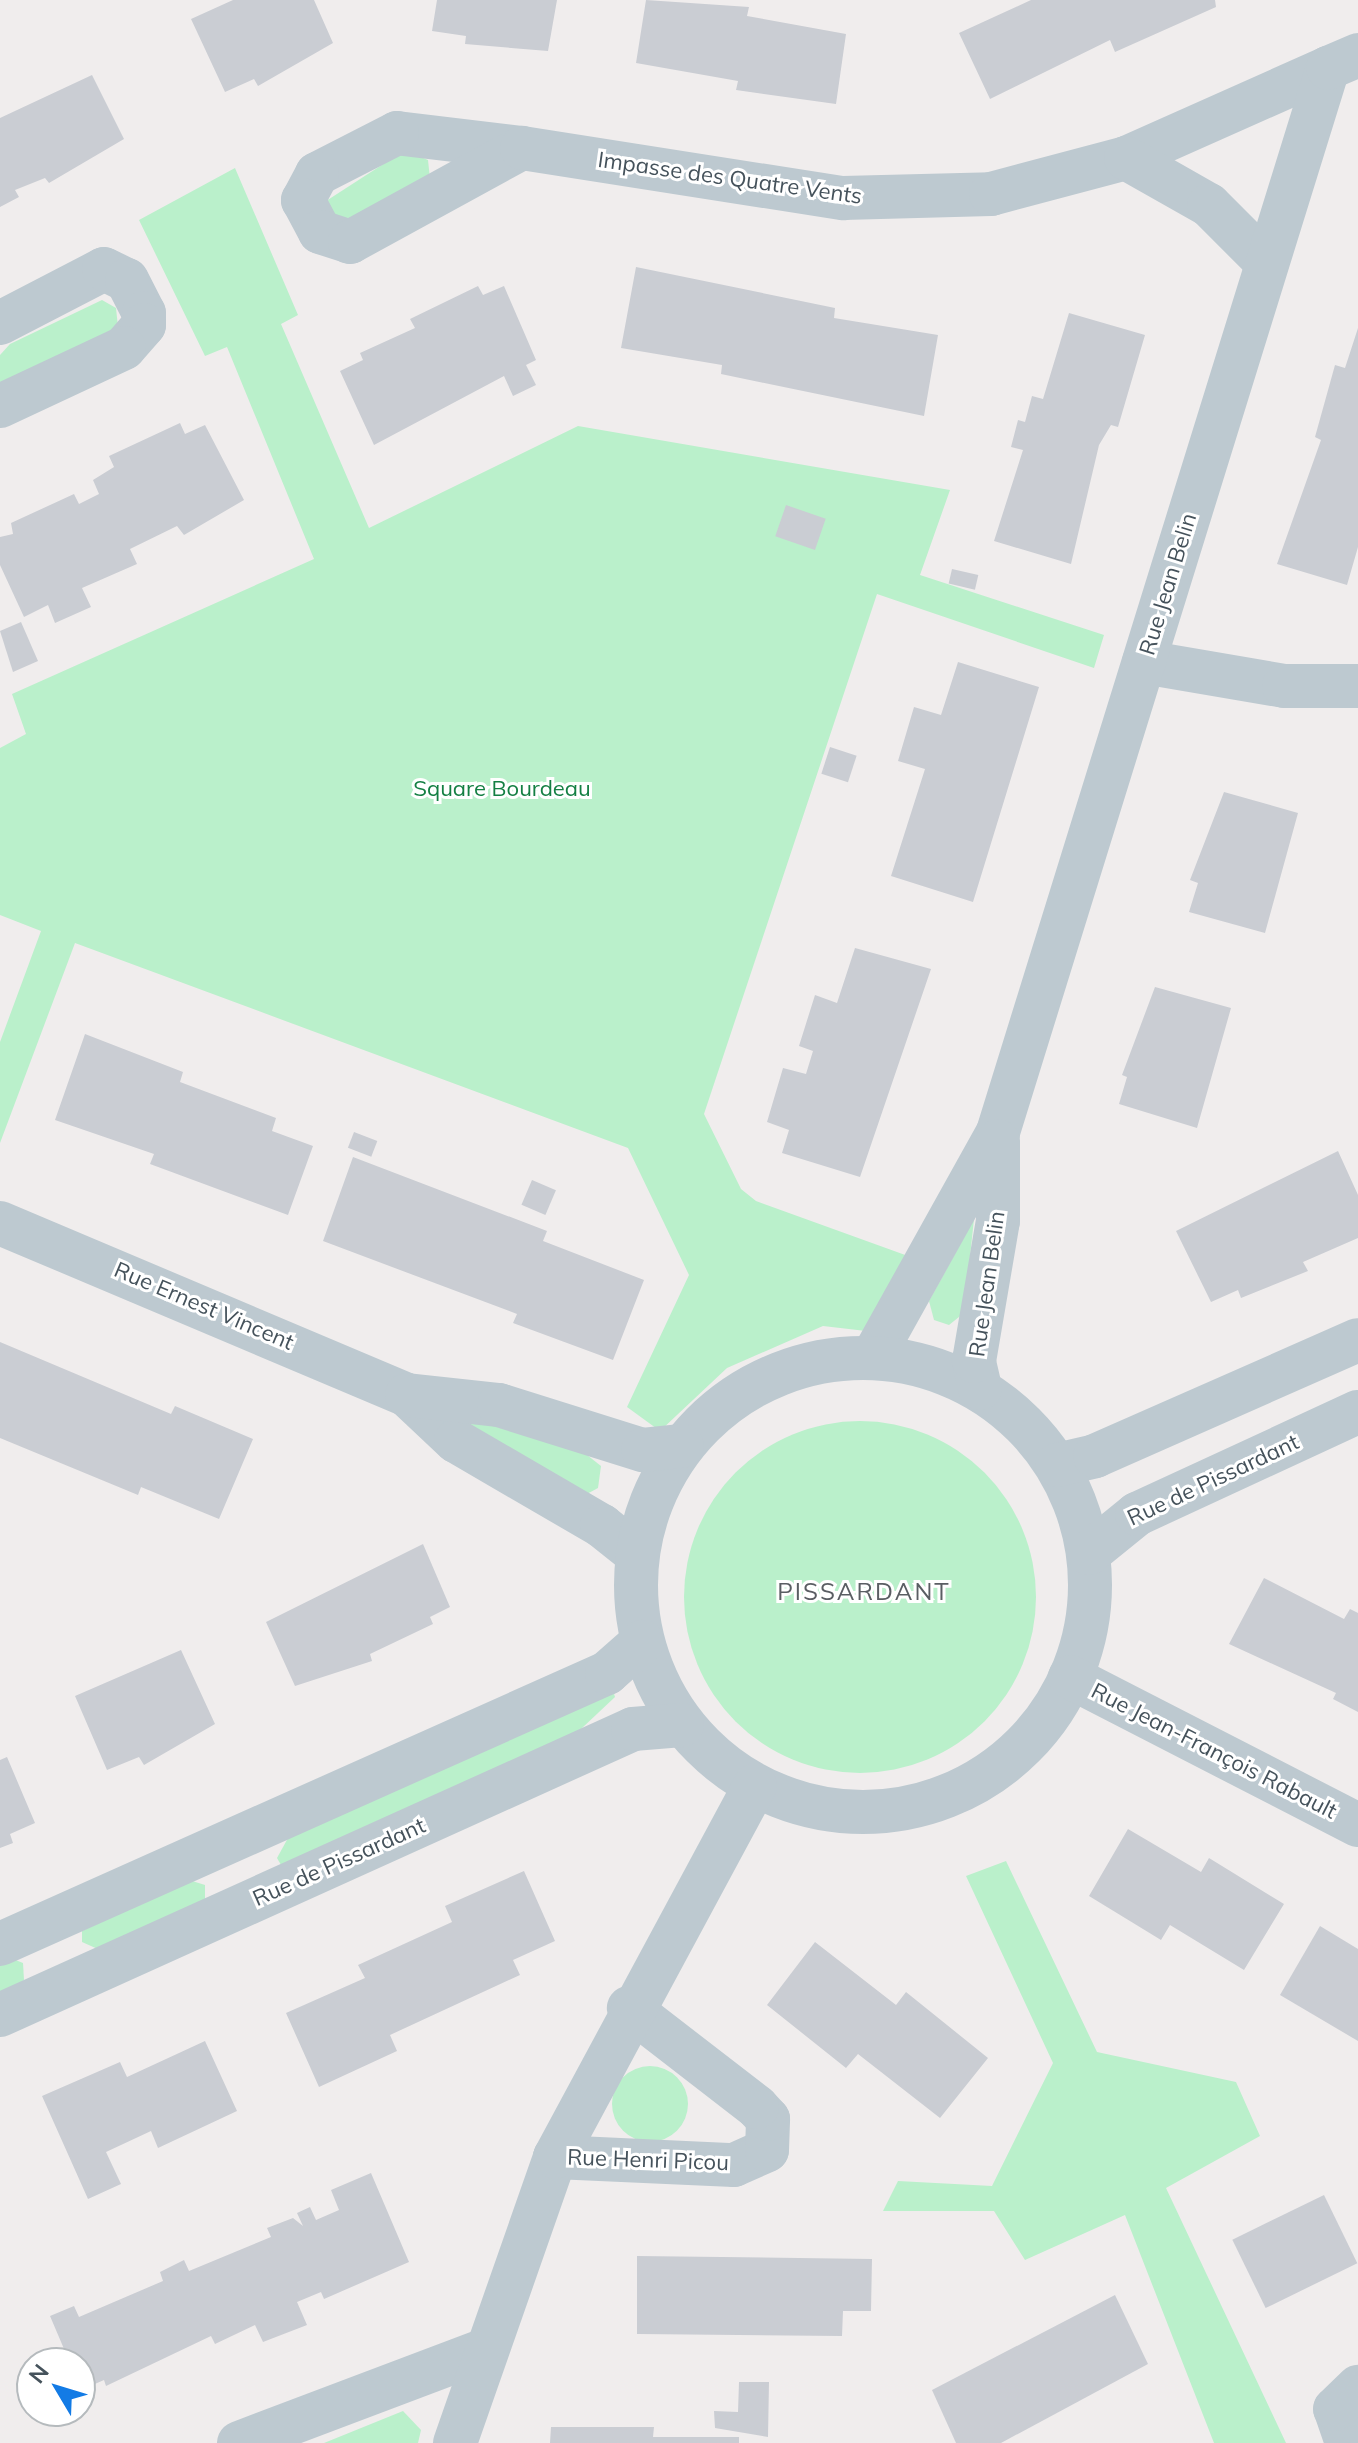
<!DOCTYPE html>
<html>
<head>
<meta charset="utf-8">
<style>
  body { margin:0 }
  #map { position:relative; width:1358px; height:2443px; overflow:hidden; background:#f0eded; font-family:Mulish,sans-serif }
  div>[style] { position:absolute }
  .green>* { inset:0; background:#baf0cb }
  .round { border-radius:50% }
  .building>* { inset:0; background:#cacdd3; transform-origin:0 0 }
  .street>* { height:44px; margin:-22px; padding:0 22px; transform-origin:22px; border-radius:22px; background:#bdc9d0 }
  .street>.ring { margin:-22px; padding:0; box-sizing:content-box; background:none; border:44px solid #bdc9d0; border-radius:50% }
  span { translate:-50% -50%; white-space:nowrap; text-align:center; line-height:1.15; -webkit-text-stroke:6px #fff; paint-order:stroke }
  .street-label { font-size:22px; color:#45525b }
  .park-label { font-size:22px; color:#147f43 }
  .neighbourhood-label { font-size:24px; color:#5a5e63; letter-spacing:2px }
  .north { position:absolute; left:16px; top:2347px; width:80px; height:80px; box-sizing:border-box; background:#fff; border:2px solid #b5babd; border-radius:50%; rotate:308deg; font-size:22px; font-weight:700; line-height:32px; text-align:center; color:#45525b }
  .north::after { content:''; display:block; margin:auto; width:28px; height:36px; background:#137be5; clip-path:polygon(50% 0,100% 100%,50% 72%,0 100%) }
</style>
</head>
<body>
<div id="map">
  <div class="green">
    <div style="clip-path:polygon(405px 150px,428px 160px,430px 179px,344px 224px,323px 203px)"></div>
    <div style="clip-path:polygon(235px 168px,298px 315px,281px 324px,369px 528px,578px 426px,950px 490px,920px 575px,1104px 635px,1094px 668px,877px 594px,704px 1114px,741px 1189px,756px 1201px,908px 1256px,866px 1331px,823px 1326px,727px 1368px,660px 1431px,627px 1407px,689px 1275px,628px 1148px,75px 943px,0 1143px,0 1042px,41px 931px,0 915px,0 748px,26px 734px,12px 694px,314px 559px,227px 347px,205px 356px,139px 220px)"></div>
    <div style="clip-path:polygon(102px 300px,116px 308px,118px 327px,0 393px,0 355px,10px 344px)"></div>
    <div style="clip-path:polygon(974px 1219px,964px 1313px,949px 1325px,934px 1320px,929px 1301px)"></div>
    <div style="clip-path:polygon(469px 1419px,582px 1451px,601px 1466px,598px 1488px,585px 1495px,463px 1421px)"></div>
    <div class="round" style="left:684px;top:1421px;width:352px;height:352px"></div>
    <div style="clip-path:polygon(612px 1687px,615px 1697px,564px 1745px,281px 1865px,277px 1858px,288px 1838px)"></div>
    <div style="clip-path:polygon(1006px 1861px,1097px 2052px,1236px 2082px,1260px 2136px,1166px 2188px,1286px 2443px,1214px 2443px,1125px 2215px,1025px 2260px,994px 2211px,883px 2211px,898px 2181px,992px 2186px,1053px 2063px,966px 1876px)"></div>
    <div style="clip-path:polygon(189px 1880px,205px 1885px,205px 1899px,100px 1950px,82px 1942px,82px 1931px)"></div>
    <div style="clip-path:polygon(13px 1959px,23px 1963px,24px 1980px,0 1997px,0 1963px)"></div>
    <div class="round" style="left:612px;top:2066px;width:76px;height:76px"></div>
    <div style="clip-path:polygon(403px 2411px,421px 2430px,418px 2443px,324px 2443px)"></div>
  </div>
  <div class="building">
    <div style="clip-path:polygon(233px 0,314px 0,333px 43px,258px 86px,254px 79px,225px 92px,191px 19px)"></div>
    <div style="clip-path:polygon(437px 0,557px 0,548px 51px,465px 44px,466px 36px,432px 31px)"></div>
    <div style="clip-path:polygon(646px 0,749px 7px,747px 16px,846px 34px,836px 104px,736px 90px,738px 81px,636px 63px)"></div>
    <div style="clip-path:polygon(1031px 0,1215px 0,1216px 7px,1115px 52px,1110px 40px,990px 99px,959px 33px)"></div>
    <div style="clip-path:polygon(92px 75px,124px 139px,49px 183px,45px 178px,15px 190px,19px 197px,0 207px,0 118px)"></div>
    <div style="clip-path:polygon(636px 267px,835px 308px,834px 318px,938px 335px,924px 416px,721px 374px,722px 365px,621px 348px)"></div>
    <div style="clip-path:polygon(478px 286px,483px 295px,504px 286px,536px 360px,526px 365px,536px 385px,513px 396px,504px 376px,374px 445px,340px 371px,363px 360px,360px 353px,415px 328px,410px 319px)"></div>
    <div style="clip-path:polygon(1069px 313px,1145px 335px,1118px 427px,1111px 425px,1099px 445px,1071px 564px,994px 541px,1023px 450px,1011px 447px,1018px 420px,1025px 422px,1032px 396px,1043px 399px)"></div>
    <div style="clip-path:polygon(1358px 328px,1358px 547px,1347px 585px,1277px 564px,1321px 440px,1315px 437px,1335px 365px,1345px 368px)"></div>
    <div style="clip-path:polygon(180px 423px,185px 434px,205px 425px,244px 500px,184px 535px,177px 526px,130px 549px,137px 564px,82px 588px,91px 607px,55px 623px,48px 605px,24px 617px,0 565px,0 537px,13px 534px,11px 523px,74px 494px,79px 504px,99px 494px,93px 480px,114px 467px,109px 456px)"></div>
    <div style="left:786px;top:505px;width:42px;height:33px;rotate:19deg"></div>
    <div style="left:952px;top:569px;width:27px;height:15px;rotate:13deg"></div>
    <div style="clip-path:polygon(21px 622px,38px 661px,13px 672px,0 631px)"></div>
    <div style="clip-path:polygon(958px 662px,1039px 687px,973px 902px,891px 876px,925px 769px,898px 761px,914px 707px,941px 715px)"></div>
    <div style="left:830px;top:747px;width:28px;height:28px;rotate:18deg"></div>
    <div style="clip-path:polygon(1224px 792px,1298px 813px,1265px 933px,1189px 912px,1198px 883px,1190px 880px)"></div>
    <div style="clip-path:polygon(855px 948px,931px 969px,860px 1177px,782px 1153px,789px 1130px,767px 1122px,783px 1068px,806px 1074px,813px 1051px,799px 1046px,815px 995px,837px 1003px)"></div>
    <div style="clip-path:polygon(1155px 987px,1231px 1008px,1197px 1128px,1119px 1104px,1127px 1077px,1122px 1075px)"></div>
    <div style="clip-path:polygon(85px 1034px,183px 1072px,180px 1082px,276px 1118px,272px 1131px,313px 1146px,288px 1215px,150px 1164px,154px 1154px,55px 1120px)"></div>
    <div style="left:354px;top:1132px;width:25px;height:17px;rotate:21deg"></div>
    <div style="clip-path:polygon(1338px 1151px,1358px 1195px,1358px 1238px,1303px 1262px,1308px 1271px,1241px 1298px,1238px 1290px,1211px 1302px,1176px 1231px)"></div>
    <div style="clip-path:polygon(353px 1157px,547px 1231px,543px 1241px,644px 1280px,613px 1360px,513px 1323px,517px 1314px,323px 1241px)"></div>
    <div style="left:532px;top:1180px;width:26px;height:27px;rotate:23deg"></div>
    <div style="clip-path:polygon(0 1342px,171px 1414px,175px 1406px,253px 1439px,219px 1519px,141px 1487px,138px 1495px,0 1438px)"></div>
    <div style="clip-path:polygon(423px 1544px,450px 1607px,430px 1617px,433px 1624px,370px 1654px,372px 1661px,295px 1686px,266px 1622px)"></div>
    <div style="clip-path:polygon(1264px 1578px,1344px 1619px,1350px 1609px,1358px 1613px,1358px 1712px,1333px 1699px,1336px 1693px,1229px 1644px)"></div>
    <div style="clip-path:polygon(181px 1650px,215px 1724px,144px 1765px,139px 1757px,107px 1770px,75px 1696px)"></div>
    <div style="clip-path:polygon(7px 1757px,35px 1823px,10px 1834px,13px 1843px,0 1848px,0 1760px)"></div>
    <div style="clip-path:polygon(1128px 1829px,1201px 1872px,1209px 1858px,1284px 1904px,1244px 1970px,1170px 1925px,1161px 1940px,1089px 1896px)"></div>
    <div style="clip-path:polygon(524px 1871px,555px 1941px,513px 1960px,520px 1975px,390px 2035px,397px 2051px,319px 2087px,286px 2013px,365px 1978px,358px 1965px,452px 1922px,445px 1906px)"></div>
    <div style="clip-path:polygon(1320px 1926px,1358px 1949px,1358px 2041px,1280px 1995px)"></div>
    <div style="clip-path:polygon(815px 1942px,896px 2005px,906px 1992px,988px 2058px,940px 2118px,858px 2054px,846px 2068px,767px 2005px)"></div>
    <div style="clip-path:polygon(205px 2041px,237px 2111px,158px 2148px,151px 2131px,106px 2152px,121px 2184px,88px 2199px,42px 2096px,120px 2062px,127px 2077px)"></div>
    <div style="clip-path:polygon(371px 2173px,409px 2262px,324px 2299px,321px 2292px,297px 2302px,307px 2325px,263px 2342px,255px 2325px,215px 2344px,211px 2336px,106px 2386px,104px 2380px,81px 2390px,80px 2363px,70px 2363px,50px 2316px,74px 2306px,79px 2317px,163px 2281px,160px 2272px,184px 2260px,189px 2271px,271px 2237px,267px 2228px,293px 2218px,303px 2226px,297px 2213px,310px 2207px,316px 2220px,339px 2210px,331px 2190px)"></div>
    <div style="left:1324px;top:2195px;width:76px;height:102px;rotate:64deg"></div>
    <div style="clip-path:polygon(637px 2256px,872px 2259px,871px 2311px,843px 2311px,842px 2336px,637px 2334px)"></div>
    <div style="clip-path:polygon(1115px 2295px,1148px 2364px,1001px 2443px,956px 2443px,932px 2390px)"></div>
    <div style="clip-path:polygon(739px 2382px,769px 2382px,768px 2437px,715px 2428px,714px 2411px,738px 2412px)"></div>
    <div style="clip-path:polygon(551px 2427px,654px 2427px,653px 2437px,739px 2437px,739px 2443px,550px 2443px)"></div>
  </div>
  <div class="street">
    <div style="left:522px;top:148px;width:126px;rotate:-173.2deg"></div>
    <div style="left:397px;top:133px;width:90px;rotate:152.9deg"></div>
    <div style="left:317px;top:174px;width:30px;rotate:118deg"></div>
    <div style="left:303px;top:200px;width:36px;rotate:62deg"></div>
    <div style="left:320px;top:232px;width:32px;rotate:18deg"></div>
    <div style="left:350px;top:242px;width:196px;rotate:-28.7deg"></div>
    <div style="left:522px;top:148px;width:325px;rotate:8.9deg"></div>
    <div style="left:843px;top:198px;width:148px;rotate:-1.5deg"></div>
    <div style="left:991px;top:194px;width:140px;rotate:-14.9deg"></div>
    <div style="left:1126px;top:158px;width:221px;rotate:-24deg"></div>
    <div style="left:1126px;top:158px;width:95px;rotate:29.5deg"></div>
    <div style="left:1209px;top:205px;width:82px;rotate:45deg"></div>
    <div style="left:0;top:323px;width:117px;rotate:-27.4deg"></div>
    <div style="left:104px;top:269px;width:25px;rotate:26deg"></div>
    <div style="left:127px;top:280px;width:37px;rotate:63deg"></div>
    <div style="left:144px;top:313px;width:12px;rotate:90deg"></div>
    <div style="left:144px;top:325px;width:30px;rotate:131deg"></div>
    <div style="left:124px;top:348px;width:137px;rotate:154.9deg"></div>
    <div style="left:1144px;top:662px;width:142px;rotate:9.7deg"></div>
    <div style="left:1284px;top:686px;width:74px"></div>
    <div style="left:0;top:1223px;width:442px;rotate:22.9deg"></div>
    <div style="left:407px;top:1395px;width:67px;rotate:43.2deg"></div>
    <div style="left:456px;top:1441px;width:169px;rotate:30.2deg"></div>
    <div style="left:602px;top:1526px;width:45px;rotate:38.7deg"></div>
    <div style="left:874px;top:1355px;width:255px;rotate:-60.9deg"></div>
    <div style="left:998px;top:1132px;width:1114px;rotate:-72.77deg"></div>
    <div style="left:1328px;top:68px;width:33px;rotate:-23deg"></div>
    <div class="ring" style="left:636px;top:1358px;width:410px;height:410px"></div>
    <div style="left:980px;top:1388px;width:28px;rotate:-103deg"></div>
    <div style="left:974px;top:1361px;width:142px;rotate:-80.3deg"></div>
    <div style="left:998px;top:1221px;width:80px;rotate:-90deg"></div>
    <div style="left:407px;top:1395px;width:93px;rotate:6.2deg"></div>
    <div style="left:499px;top:1405px;width:151px;rotate:17.4deg"></div>
    <div style="left:643px;top:1450px;width:39px;rotate:-6deg"></div>
    <div style="left:1057px;top:1465px;width:39px;rotate:-13deg"></div>
    <div style="left:1095px;top:1456px;width:287px;rotate:-23.8deg"></div>
    <div style="left:1089px;top:1553px;width:62px;rotate:-39.1deg"></div>
    <div style="left:1137px;top:1514px;width:243px;rotate:-24.8deg"></div>
    <div style="left:1070px;top:1677px;width:324px;rotate:27.2deg"></div>
    <div style="left:0;top:1944px;width:665px;rotate:-24.06deg"></div>
    <div style="left:607px;top:1673px;width:47px;rotate:-41.5deg"></div>
    <div style="left:0;top:2015px;width:695px;rotate:-24.31deg"></div>
    <div style="left:633px;top:1729px;width:49px;rotate:-4.7deg"></div>
    <div style="left:555px;top:2157px;width:179px;rotate:2.6deg"></div>
    <div style="left:734px;top:2165px;width:36px;rotate:-24deg"></div>
    <div style="left:767px;top:2150px;width:31px;rotate:-88deg"></div>
    <div style="left:768px;top:2119px;width:16px;rotate:-133deg"></div>
    <div style="left:757px;top:2107px;width:162px;rotate:-142.3deg"></div>
    <div style="left:239px;top:2443px;width:260px;rotate:-20.7deg"></div>
    <div style="left:455px;top:2443px;width:303px;rotate:-70.7deg"></div>
    <div style="left:555px;top:2157px;width:422px;rotate:-61.7deg"></div>
    <div style="left:1347px;top:2443px;width:36px;rotate:-109deg"></div>
    <div style="left:1335px;top:2409px;width:32px;rotate:-44deg"></div>
  </div>
  <div class="street-label">
    <span style="left:730px;top:178px;rotate:8deg">Impasse des Quatre Vents</span>
    <span style="left:1168px;top:584px;rotate:-73deg">Rue Jean Belin</span>
    <span style="left:987px;top:1284px;rotate:-82deg">Rue Jean Belin</span>
    <span style="left:204px;top:1306px;rotate:23deg">Rue Ernest Vincent</span>
    <span style="left:1213px;top:1480px;rotate:-25deg">Rue de Pissardant</span>
    <span style="left:1214px;top:1751px;rotate:27deg">Rue Jean-François Rabault</span>
    <span style="left:339px;top:1862px;rotate:-24deg">Rue de Pissardant</span>
    <span style="left:648px;top:2160px;rotate:2deg">Rue Henri Picou</span>
  </div>
  <div class="park-label">
    <span style="left:502px;top:789px">Square Bourdeau</span>
  </div>
  <div class="neighbourhood-label">
    <span style="left:864px;top:1592px">PISSARDANT</span>
  </div>
  <div class="north">N</div>
</div>
</body>
</html>
